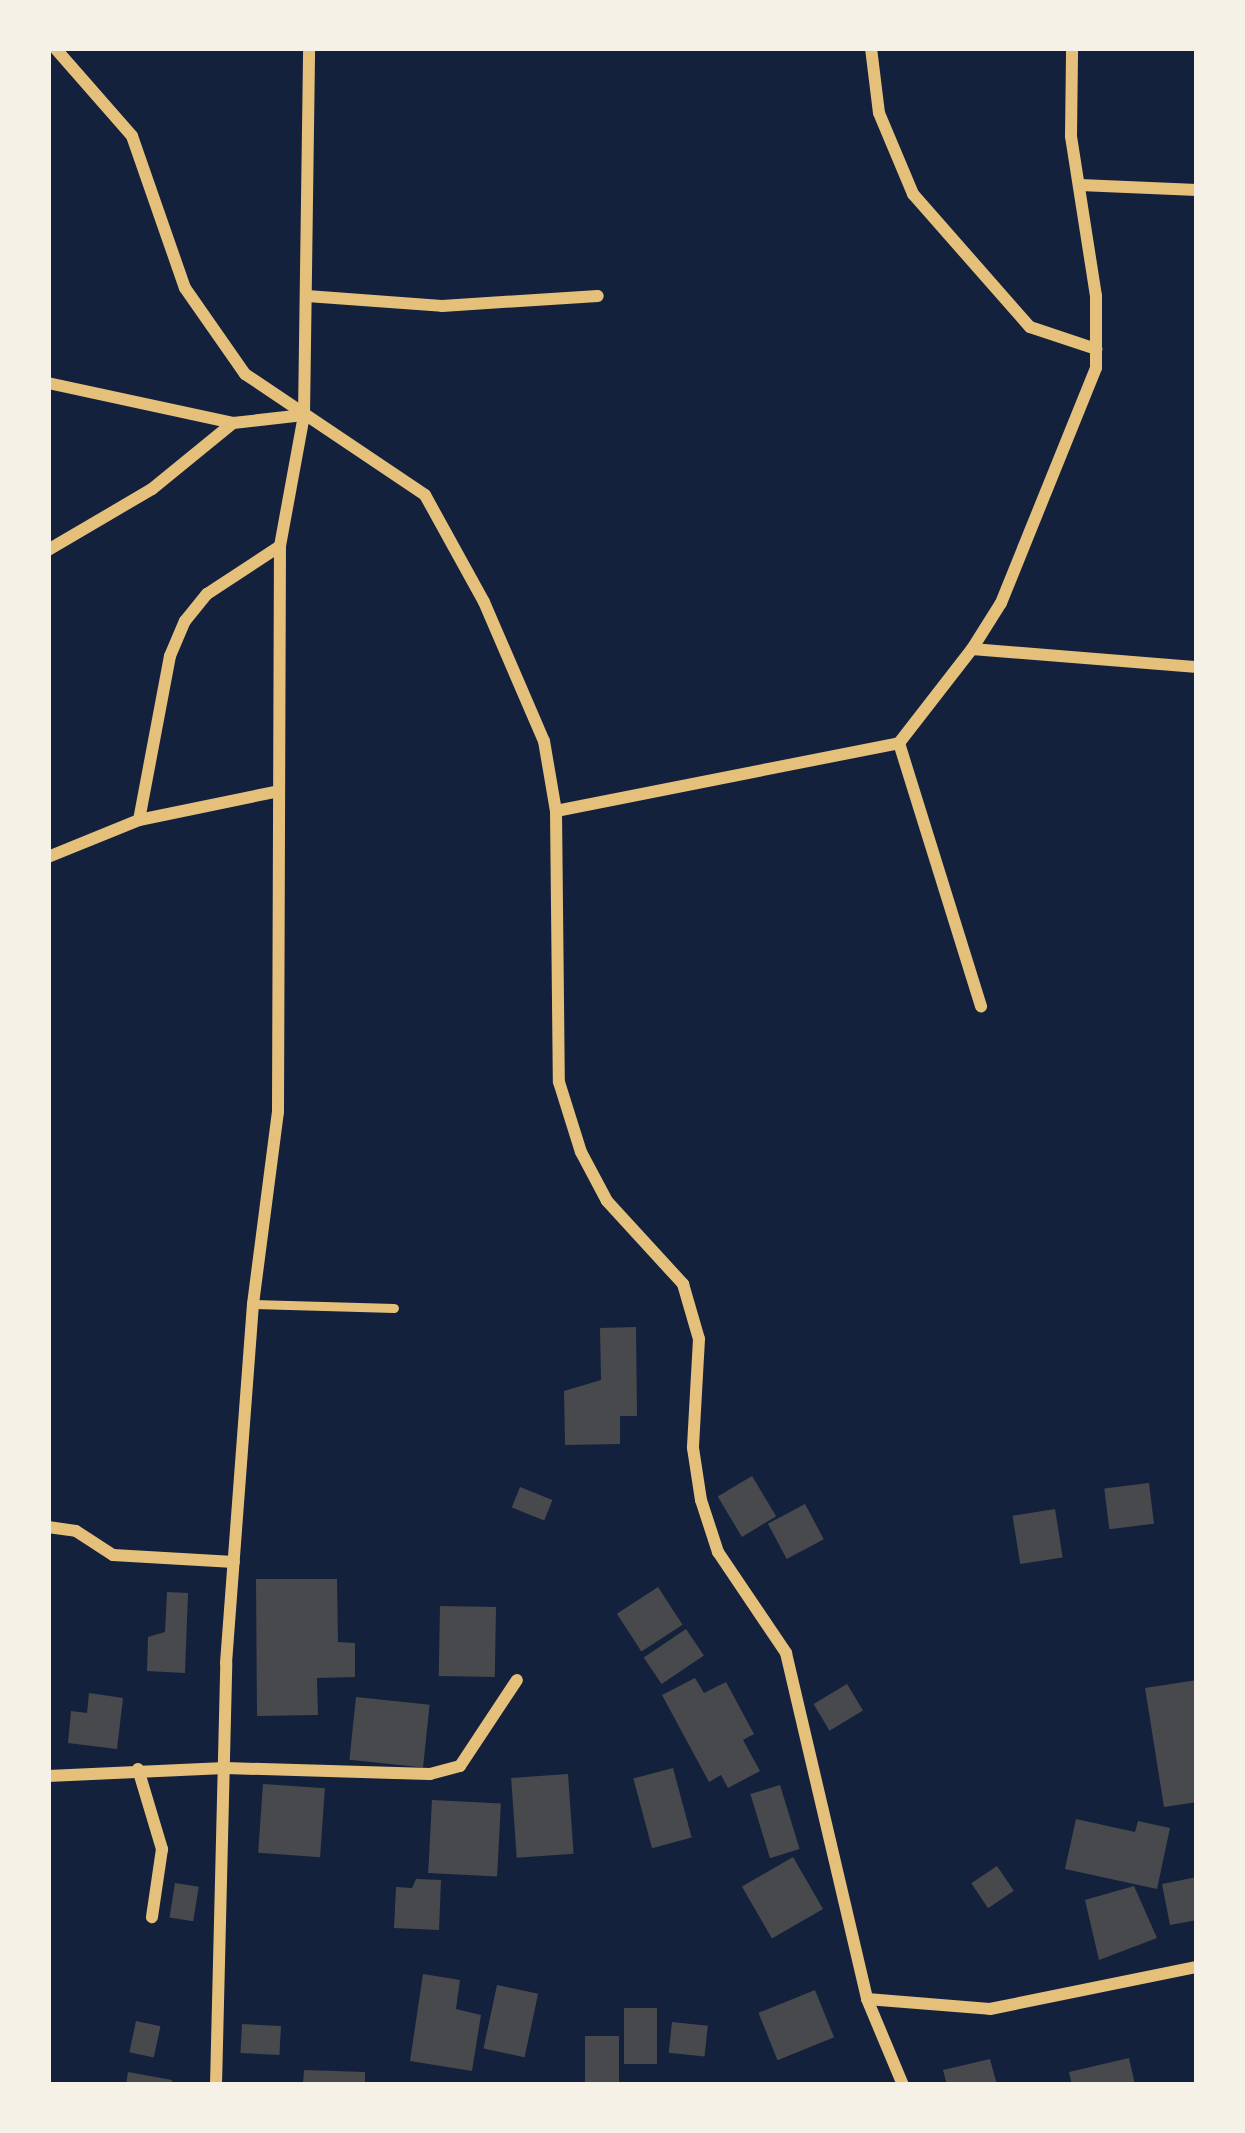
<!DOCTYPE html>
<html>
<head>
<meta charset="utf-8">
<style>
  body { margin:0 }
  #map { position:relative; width:1245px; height:2133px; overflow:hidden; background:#14213d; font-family:"Varela Round",sans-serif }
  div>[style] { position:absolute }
  .building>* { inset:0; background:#48494c; transform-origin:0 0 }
  .service>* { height:9px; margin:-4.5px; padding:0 4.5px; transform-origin:4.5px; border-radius:4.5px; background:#e5c07b }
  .minor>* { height:12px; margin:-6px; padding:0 6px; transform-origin:6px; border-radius:6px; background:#e5c07b }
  span { translate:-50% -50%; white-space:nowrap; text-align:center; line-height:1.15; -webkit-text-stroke:10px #f6f1e7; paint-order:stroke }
  .frame { position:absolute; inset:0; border:51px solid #f6f1e7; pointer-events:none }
</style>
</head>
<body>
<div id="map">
  <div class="building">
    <div style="clip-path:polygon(636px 1327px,637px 1416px,620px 1416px,620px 1444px,565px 1445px,564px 1391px,601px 1380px,600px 1328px)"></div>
    <div style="left:752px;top:1476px;width:47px;height:40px;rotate:59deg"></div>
    <div style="left:1149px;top:1483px;width:41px;height:45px;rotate:83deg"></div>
    <div style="left:520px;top:1487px;width:35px;height:22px;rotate:22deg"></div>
    <div style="left:805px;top:1504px;width:40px;height:42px;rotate:62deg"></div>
    <div style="left:1055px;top:1509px;width:49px;height:43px;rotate:81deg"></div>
    <div style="clip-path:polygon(256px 1579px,337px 1579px,338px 1642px,355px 1643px,355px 1677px,317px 1678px,318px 1715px,257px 1716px)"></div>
    <div style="left:658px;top:1587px;width:45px;height:49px;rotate:57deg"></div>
    <div style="clip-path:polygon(167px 1592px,188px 1593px,185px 1673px,147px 1671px,148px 1637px,165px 1632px)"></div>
    <div style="left:440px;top:1606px;width:56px;height:70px;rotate:1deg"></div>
    <div style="left:686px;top:1629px;width:32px;height:51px;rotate:56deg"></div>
    <div style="clip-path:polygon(695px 1678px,704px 1693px,726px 1682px,754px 1734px,743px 1740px,760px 1771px,728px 1788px,721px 1775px,709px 1782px,662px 1695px)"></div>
    <div style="clip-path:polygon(1197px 1680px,1197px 1802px,1164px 1807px,1145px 1688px)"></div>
    <div style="left:847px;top:1684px;width:31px;height:39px;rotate:59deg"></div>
    <div style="clip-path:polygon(89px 1693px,123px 1698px,117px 1749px,68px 1743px,71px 1711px,87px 1713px)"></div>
    <div style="left:356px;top:1697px;width:74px;height:63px;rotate:6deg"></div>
    <div style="left:673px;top:1768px;width:72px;height:41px;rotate:75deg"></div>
    <div style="left:568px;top:1774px;width:80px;height:57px;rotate:86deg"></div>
    <div style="left:263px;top:1784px;width:62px;height:69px;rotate:4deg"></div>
    <div style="left:780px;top:1785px;width:67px;height:31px;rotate:73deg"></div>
    <div style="left:432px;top:1800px;width:69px;height:73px;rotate:3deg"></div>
    <div style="clip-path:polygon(1076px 1819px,1135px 1832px,1138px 1821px,1170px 1828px,1157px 1889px,1065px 1869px)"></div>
    <div style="left:793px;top:1857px;width:60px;height:59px;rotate:60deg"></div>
    <div style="left:997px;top:1866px;width:30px;height:31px;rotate:56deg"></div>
    <div style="clip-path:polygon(1197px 1877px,1197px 1920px,1170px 1925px,1162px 1884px)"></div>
    <div style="clip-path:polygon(416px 1879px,441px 1880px,439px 1930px,394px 1928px,396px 1887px,412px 1888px)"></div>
    <div style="left:175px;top:1883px;width:24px;height:35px;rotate:9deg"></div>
    <div style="clip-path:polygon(1134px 1886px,1157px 1938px,1099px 1960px,1085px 1900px)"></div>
    <div style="clip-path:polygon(423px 1974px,460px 1980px,456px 2009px,481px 2015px,472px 2071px,410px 2061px)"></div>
    <div style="left:497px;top:1985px;width:42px;height:65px;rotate:12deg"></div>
    <div style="left:815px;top:1990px;width:51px;height:61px;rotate:68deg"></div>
    <div style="left:624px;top:2008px;width:33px;height:56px"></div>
    <div style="left:136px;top:2021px;width:25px;height:32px;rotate:12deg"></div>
    <div style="left:672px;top:2022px;width:36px;height:31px;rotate:6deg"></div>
    <div style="left:242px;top:2024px;width:39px;height:29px;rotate:3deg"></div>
    <div style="left:585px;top:2036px;width:34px;height:49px"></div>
    <div style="clip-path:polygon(1129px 2058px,1135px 2085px,1072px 2085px,1069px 2072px)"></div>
    <div style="clip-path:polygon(990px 2059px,997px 2085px,947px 2085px,943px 2070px)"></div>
    <div style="clip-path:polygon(304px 2070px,365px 2072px,365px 2085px,303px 2085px)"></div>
    <div style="clip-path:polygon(128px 2072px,172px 2080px,171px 2085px,126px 2085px)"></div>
  </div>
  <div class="service">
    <div style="left:253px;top:1304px;width:141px;rotate:1.6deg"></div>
  </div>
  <div class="minor">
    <div style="left:55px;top:48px;width:117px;rotate:48.8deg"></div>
    <div style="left:132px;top:136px;width:161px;rotate:70.8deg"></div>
    <div style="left:185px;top:288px;width:105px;rotate:55.1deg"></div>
    <div style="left:245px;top:374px;width:217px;rotate:33.9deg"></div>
    <div style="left:425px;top:495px;width:122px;rotate:61.1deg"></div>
    <div style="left:484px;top:602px;width:151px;rotate:66.7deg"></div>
    <div style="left:544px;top:741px;width:71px;rotate:80.3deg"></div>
    <div style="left:556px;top:811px;width:271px;rotate:89.4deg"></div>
    <div style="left:559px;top:1082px;width:73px;rotate:72.6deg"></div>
    <div style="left:581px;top:1152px;width:55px;rotate:62deg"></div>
    <div style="left:607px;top:1201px;width:113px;rotate:47.5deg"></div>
    <div style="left:683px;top:1284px;width:57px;rotate:73.8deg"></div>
    <div style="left:699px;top:1339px;width:109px;rotate:93.2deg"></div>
    <div style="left:693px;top:1448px;width:53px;rotate:81.3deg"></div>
    <div style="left:701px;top:1500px;width:55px;rotate:71.9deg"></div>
    <div style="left:718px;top:1552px;width:122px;rotate:56deg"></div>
    <div style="left:786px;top:1653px;width:355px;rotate:76.8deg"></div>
    <div style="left:867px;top:1999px;width:93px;rotate:67.3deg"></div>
    <div style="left:871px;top:48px;width:65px;rotate:83deg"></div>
    <div style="left:879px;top:113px;width:88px;rotate:67.2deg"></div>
    <div style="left:913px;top:194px;width:177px;rotate:48.7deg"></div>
    <div style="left:1030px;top:327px;width:70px;rotate:18.4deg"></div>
    <div style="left:1080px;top:185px;width:117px;rotate:2.4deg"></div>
    <div style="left:307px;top:296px;width:135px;rotate:4.2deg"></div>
    <div style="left:442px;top:306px;width:156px;rotate:-3.7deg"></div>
    <div style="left:48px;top:383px;width:189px;rotate:12.2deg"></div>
    <div style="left:233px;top:423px;width:71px;rotate:-6.4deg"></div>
    <div style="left:48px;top:550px;width:121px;rotate:-30.4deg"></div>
    <div style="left:152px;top:489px;width:104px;rotate:-39.2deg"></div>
    <div style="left:972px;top:649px;width:54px;rotate:-57.8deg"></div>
    <div style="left:1001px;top:603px;width:253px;rotate:-68deg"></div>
    <div style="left:1096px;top:368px;width:72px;rotate:-90deg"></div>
    <div style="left:1096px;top:296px;width:162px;rotate:-98.9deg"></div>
    <div style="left:1071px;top:136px;width:88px;rotate:-89.3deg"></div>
    <div style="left:899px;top:743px;width:119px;rotate:-52.2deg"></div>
    <div style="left:972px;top:649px;width:226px;rotate:4.6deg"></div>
    <div style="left:899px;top:743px;width:276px;rotate:72.7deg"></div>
    <div style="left:556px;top:811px;width:350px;rotate:-11.2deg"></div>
    <div style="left:139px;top:820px;width:167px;rotate:-79.3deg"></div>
    <div style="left:170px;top:656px;width:38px;rotate:-67deg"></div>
    <div style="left:185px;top:621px;width:35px;rotate:-51deg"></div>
    <div style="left:207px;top:594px;width:87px;rotate:-33.3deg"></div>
    <div style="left:48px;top:857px;width:98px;rotate:-22.1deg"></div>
    <div style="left:139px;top:820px;width:143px;rotate:-11.7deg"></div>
    <div style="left:48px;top:1527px;width:28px;rotate:8deg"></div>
    <div style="left:76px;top:1531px;width:44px;rotate:33deg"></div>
    <div style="left:113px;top:1555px;width:121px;rotate:3.3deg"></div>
    <div style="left:138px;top:1769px;width:84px;rotate:73.3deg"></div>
    <div style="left:162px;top:1849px;width:69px;rotate:98.4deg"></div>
    <div style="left:48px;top:1776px;width:177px;rotate:-2.6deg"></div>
    <div style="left:225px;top:1768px;width:205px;rotate:1.7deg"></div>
    <div style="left:430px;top:1774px;width:31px;rotate:-15deg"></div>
    <div style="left:460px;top:1766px;width:103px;rotate:-56.5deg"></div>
    <div style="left:867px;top:1999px;width:123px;rotate:4.6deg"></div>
    <div style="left:990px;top:2009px;width:211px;rotate:-11.5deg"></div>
    <div style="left:216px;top:2085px;width:422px;rotate:-88.6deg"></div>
    <div style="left:226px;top:1663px;width:360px;rotate:-85.7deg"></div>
    <div style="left:253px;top:1304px;width:194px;rotate:-82.6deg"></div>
    <div style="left:278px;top:1112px;width:566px;rotate:-89.8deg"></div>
    <div style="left:280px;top:546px;width:133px;rotate:-79.6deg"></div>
    <div style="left:304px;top:415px;width:367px;rotate:-89.2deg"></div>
  </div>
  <div class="frame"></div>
</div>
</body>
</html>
